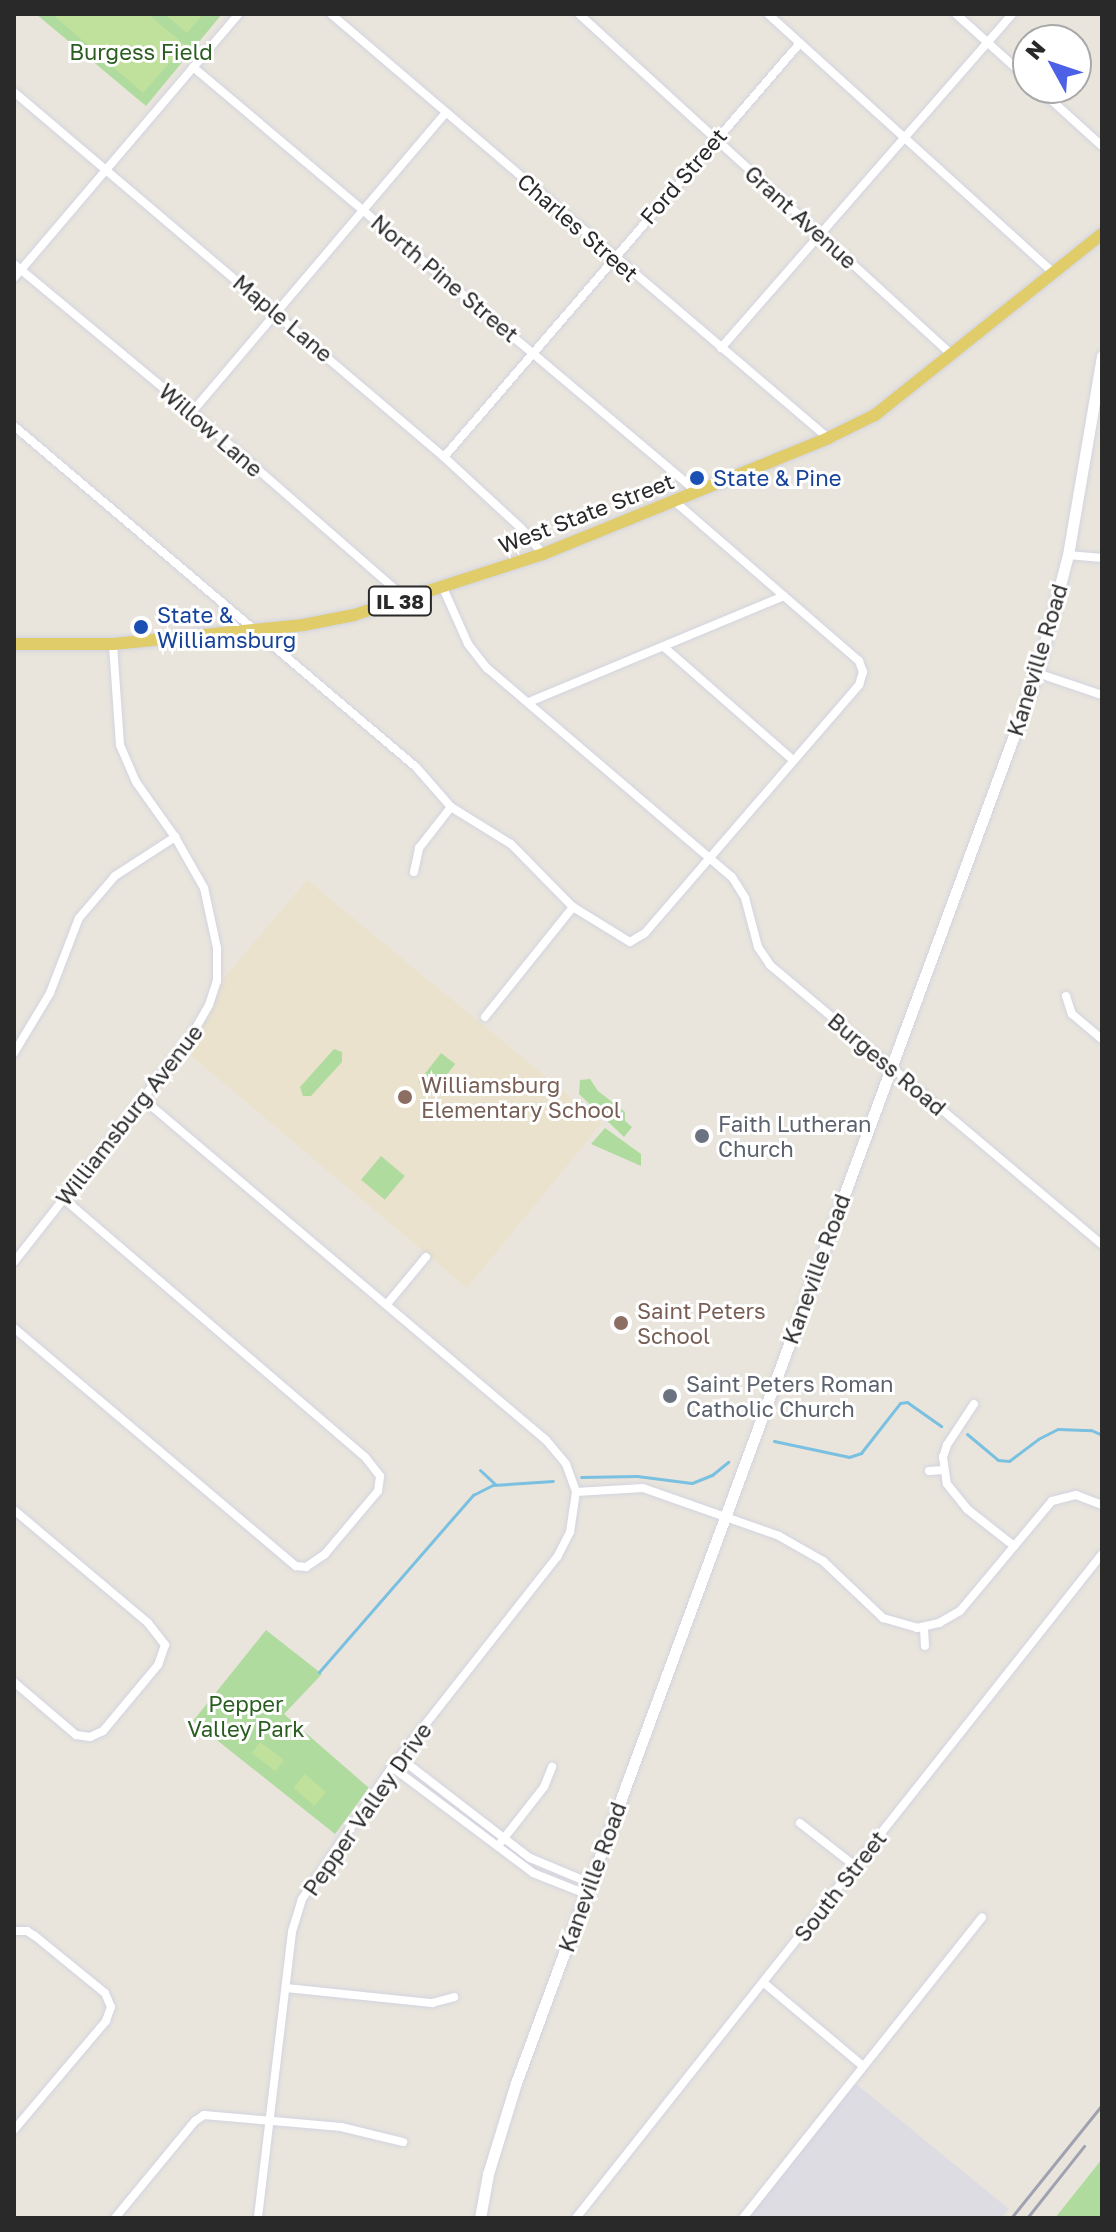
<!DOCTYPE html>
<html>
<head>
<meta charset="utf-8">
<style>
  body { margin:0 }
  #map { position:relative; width:1116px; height:2232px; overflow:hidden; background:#eae5dc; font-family:"Golos Text",sans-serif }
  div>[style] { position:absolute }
  .industrial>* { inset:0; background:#dedce3 }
  .education>* { inset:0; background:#eae2cd }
  .green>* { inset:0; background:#afdb9e; transform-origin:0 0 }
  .pitch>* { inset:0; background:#bfe19b; transform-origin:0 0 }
  .stream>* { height:3px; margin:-1.5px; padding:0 1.5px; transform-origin:1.5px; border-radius:1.5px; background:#7ac0e1 }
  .roads { filter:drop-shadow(0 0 2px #d2d4e0) drop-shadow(0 0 2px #d2d4e0) }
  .minor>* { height:8px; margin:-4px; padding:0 4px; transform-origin:4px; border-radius:4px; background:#fff }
  .secondary>* { height:11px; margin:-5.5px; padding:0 5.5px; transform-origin:5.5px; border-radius:5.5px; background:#fff }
  .primary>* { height:12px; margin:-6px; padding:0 6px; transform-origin:6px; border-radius:6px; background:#e1cc6a }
  .rail>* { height:3px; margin:-1.5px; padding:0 1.5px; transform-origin:1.5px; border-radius:1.5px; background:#a0a1b1 }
  .dots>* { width:22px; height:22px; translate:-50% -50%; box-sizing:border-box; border:4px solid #fff; border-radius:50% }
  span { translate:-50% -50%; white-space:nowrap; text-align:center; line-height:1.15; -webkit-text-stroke:6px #fff; paint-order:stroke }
  .shield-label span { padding:2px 6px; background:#fff; border:2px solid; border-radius:6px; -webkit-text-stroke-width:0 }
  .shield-label { font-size:20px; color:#292929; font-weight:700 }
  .park-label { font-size:22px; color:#2a5e21 }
  .street-label { font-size:22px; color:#292929 }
  .transit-label { font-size:22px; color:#164399 }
  .left { translate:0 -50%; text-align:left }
  .education-label { font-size:22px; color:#785e54 }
  .worship-label { font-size:22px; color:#5b616d }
  .frame { position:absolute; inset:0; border:16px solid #292929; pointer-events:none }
  .north { position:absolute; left:1012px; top:24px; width:80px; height:80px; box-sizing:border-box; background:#fff; border:2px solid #a9a9a9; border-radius:50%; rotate:310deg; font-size:22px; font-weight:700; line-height:32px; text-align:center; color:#292929 }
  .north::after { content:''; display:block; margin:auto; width:28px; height:36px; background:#4d61e6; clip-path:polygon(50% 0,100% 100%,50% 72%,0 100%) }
</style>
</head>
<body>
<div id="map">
  <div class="industrial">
    <div style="clip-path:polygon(855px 2083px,1009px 2209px,1002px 2218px,745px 2218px)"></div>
  </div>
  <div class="education">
    <div style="clip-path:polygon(307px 880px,602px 1123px,467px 1288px,184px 1050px,218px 985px)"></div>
  </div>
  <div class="green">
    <div style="clip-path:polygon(36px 14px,222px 14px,146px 106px)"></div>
    <div style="clip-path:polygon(334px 1049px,342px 1052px,342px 1062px,311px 1096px,303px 1096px,300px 1087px)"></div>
    <div style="left:441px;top:1053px;width:18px;height:37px;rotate:38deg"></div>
    <div style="clip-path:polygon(590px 1079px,598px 1091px,625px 1112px,625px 1121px,632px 1127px,624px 1137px,579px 1094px,580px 1080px)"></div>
    <div style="clip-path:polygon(605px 1128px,641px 1154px,641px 1166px,591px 1144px)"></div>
    <div style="left:381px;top:1156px;width:31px;height:31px;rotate:40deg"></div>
    <div style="clip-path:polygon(266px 1630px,322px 1674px,284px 1714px,369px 1788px,335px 1834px,193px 1721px)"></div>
    <div style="clip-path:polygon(1102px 2159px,1102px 2218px,1055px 2218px)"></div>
  </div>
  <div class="pitch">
    <div style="clip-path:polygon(52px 14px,148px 14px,185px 45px,143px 93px)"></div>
    <div style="clip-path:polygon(164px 14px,203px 14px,187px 33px)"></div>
    <div style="left:260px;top:1742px;width:30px;height:14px;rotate:37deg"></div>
    <div style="left:305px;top:1774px;width:28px;height:18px;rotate:41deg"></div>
  </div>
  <div class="stream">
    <div style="left:967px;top:1434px;width:40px;rotate:40deg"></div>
    <div style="left:998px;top:1460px;width:11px;rotate:5deg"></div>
    <div style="left:1009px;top:1461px;width:36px;rotate:-37deg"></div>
    <div style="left:1038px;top:1439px;width:22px;rotate:-27deg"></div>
    <div style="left:1058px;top:1429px;width:33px;rotate:2deg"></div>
    <div style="left:1091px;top:1430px;width:12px;rotate:24deg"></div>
    <div style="left:774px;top:1441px;width:77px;rotate:12deg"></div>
    <div style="left:849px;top:1457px;width:13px;rotate:-18deg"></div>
    <div style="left:861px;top:1453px;width:63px;rotate:-52deg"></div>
    <div style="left:900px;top:1403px;width:7px;rotate:-8deg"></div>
    <div style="left:907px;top:1402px;width:42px;rotate:35.2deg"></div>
    <div style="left:480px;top:1470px;width:21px;rotate:43deg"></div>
    <div style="left:581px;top:1477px;width:56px;rotate:-1deg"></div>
    <div style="left:637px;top:1476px;width:55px;rotate:7.3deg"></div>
    <div style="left:692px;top:1483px;width:22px;rotate:-22deg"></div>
    <div style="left:712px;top:1475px;width:21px;rotate:-39deg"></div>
    <div style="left:319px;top:1672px;width:235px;rotate:-49deg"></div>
    <div style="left:473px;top:1495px;width:22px;rotate:-27deg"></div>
    <div style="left:493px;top:1485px;width:60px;rotate:-3.8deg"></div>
  </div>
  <div class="roads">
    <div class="minor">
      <div style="left:331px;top:14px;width:653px;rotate:40.47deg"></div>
      <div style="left:579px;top:14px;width:505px;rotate:42.43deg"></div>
      <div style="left:768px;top:14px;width:386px;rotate:42.2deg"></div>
      <div style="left:956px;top:14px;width:97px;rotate:42.1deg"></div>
      <div style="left:193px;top:67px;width:658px;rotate:40.13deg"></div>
      <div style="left:1038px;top:88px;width:86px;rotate:42.2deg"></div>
      <div style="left:14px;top:92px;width:564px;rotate:40.33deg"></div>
      <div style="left:444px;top:457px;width:105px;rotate:42.7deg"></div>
      <div style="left:521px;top:528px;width:34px;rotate:50deg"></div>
      <div style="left:14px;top:264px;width:231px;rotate:39.7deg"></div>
      <div style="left:192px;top:412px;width:284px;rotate:41.1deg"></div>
      <div style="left:14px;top:278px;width:347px;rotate:-49.6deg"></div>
      <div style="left:721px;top:348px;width:443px;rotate:-48.9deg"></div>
      <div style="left:192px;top:412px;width:392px;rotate:-49.7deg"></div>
      <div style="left:14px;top:426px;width:527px;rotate:40.31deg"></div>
      <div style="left:416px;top:767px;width:53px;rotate:48.8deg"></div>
      <div style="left:451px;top:807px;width:70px;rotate:31.7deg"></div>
      <div style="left:511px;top:844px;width:88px;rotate:45.5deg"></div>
      <div style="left:573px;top:907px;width:67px;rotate:31.6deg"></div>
      <div style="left:630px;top:942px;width:17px;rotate:-31deg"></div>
      <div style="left:645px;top:933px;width:328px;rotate:-49.2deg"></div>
      <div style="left:859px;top:685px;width:14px;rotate:-73deg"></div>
      <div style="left:863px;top:672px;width:12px;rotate:-110deg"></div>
      <div style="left:859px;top:661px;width:246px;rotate:-139.1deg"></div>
      <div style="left:444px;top:457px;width:546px;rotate:-49.31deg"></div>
      <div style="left:1068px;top:555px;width:34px;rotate:5deg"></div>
      <div style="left:443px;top:588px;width:61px;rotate:65.9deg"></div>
      <div style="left:468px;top:644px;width:31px;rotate:52deg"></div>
      <div style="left:487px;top:668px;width:322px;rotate:40.5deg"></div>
      <div style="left:732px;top:877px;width:25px;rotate:58deg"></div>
      <div style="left:745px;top:898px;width:51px;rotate:75.1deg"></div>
      <div style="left:758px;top:947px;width:22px;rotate:56deg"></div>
      <div style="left:770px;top:965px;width:434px;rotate:40.1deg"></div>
      <div style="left:664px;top:647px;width:171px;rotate:41.2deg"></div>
      <div style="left:1037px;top:673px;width:69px;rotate:18.7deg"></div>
      <div style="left:529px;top:702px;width:276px;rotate:-22.6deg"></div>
      <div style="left:414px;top:872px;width:25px;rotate:-78deg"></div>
      <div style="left:419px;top:848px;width:52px;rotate:-52deg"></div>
      <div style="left:1066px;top:996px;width:19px;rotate:72deg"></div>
      <div style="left:1072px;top:1014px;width:39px;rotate:40deg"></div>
      <div style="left:485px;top:1017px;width:141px;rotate:-51.3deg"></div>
      <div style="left:14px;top:1053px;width:70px;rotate:-59deg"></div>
      <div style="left:50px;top:993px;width:80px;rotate:-68.9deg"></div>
      <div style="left:79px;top:918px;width:55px;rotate:-49.4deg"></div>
      <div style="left:115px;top:876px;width:72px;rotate:-33deg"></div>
      <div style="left:143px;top:1099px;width:528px;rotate:40.24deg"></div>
      <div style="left:546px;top:1440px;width:31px;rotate:50deg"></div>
      <div style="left:566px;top:1464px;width:30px;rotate:70deg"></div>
      <div style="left:576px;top:1492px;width:40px;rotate:98.5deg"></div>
      <div style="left:570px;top:1532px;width:28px;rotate:117deg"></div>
      <div style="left:557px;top:1557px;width:267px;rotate:128.2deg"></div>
      <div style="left:392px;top:1767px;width:160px;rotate:124.3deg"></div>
      <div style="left:302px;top:1899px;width:34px;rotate:107deg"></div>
      <div style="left:292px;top:1932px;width:288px;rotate:96.8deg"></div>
      <div style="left:14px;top:1262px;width:285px;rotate:-51.8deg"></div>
      <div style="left:190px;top:1038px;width:38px;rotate:-60deg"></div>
      <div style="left:209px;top:1005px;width:25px;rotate:-72deg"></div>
      <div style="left:217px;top:981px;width:33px;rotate:-90deg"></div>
      <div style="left:217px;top:948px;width:61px;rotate:-102.2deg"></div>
      <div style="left:204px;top:888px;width:59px;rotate:-119.6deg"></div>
      <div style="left:175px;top:837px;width:67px;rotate:-125.3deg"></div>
      <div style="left:136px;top:782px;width:40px;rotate:-113.4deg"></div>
      <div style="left:120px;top:745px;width:101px;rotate:-94deg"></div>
      <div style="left:387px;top:1304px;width:61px;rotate:-50.3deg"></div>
      <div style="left:14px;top:1328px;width:369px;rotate:40.2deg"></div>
      <div style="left:296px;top:1566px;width:10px;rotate:6deg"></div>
      <div style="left:306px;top:1567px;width:23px;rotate:-34deg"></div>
      <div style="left:325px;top:1554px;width:82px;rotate:-49.9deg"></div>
      <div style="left:378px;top:1491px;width:15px;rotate:-82deg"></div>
      <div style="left:380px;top:1476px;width:24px;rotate:-128deg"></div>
      <div style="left:365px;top:1457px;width:396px;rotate:-139.4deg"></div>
      <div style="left:974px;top:1404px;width:49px;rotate:123.4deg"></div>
      <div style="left:947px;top:1445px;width:13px;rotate:108deg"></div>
      <div style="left:943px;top:1457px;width:27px;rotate:82deg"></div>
      <div style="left:947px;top:1484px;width:32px;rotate:51deg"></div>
      <div style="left:967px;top:1509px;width:60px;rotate:38.2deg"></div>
      <div style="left:929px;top:1471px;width:15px;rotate:-4deg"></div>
      <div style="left:576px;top:1492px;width:67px;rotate:-3.4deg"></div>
      <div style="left:643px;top:1488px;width:144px;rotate:19.4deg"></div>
      <div style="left:779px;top:1536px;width:51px;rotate:29.6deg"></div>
      <div style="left:823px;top:1561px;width:83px;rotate:43.5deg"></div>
      <div style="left:883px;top:1618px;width:35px;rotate:16deg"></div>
      <div style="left:917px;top:1628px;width:23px;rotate:-13deg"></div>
      <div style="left:939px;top:1623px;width:24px;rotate:-30deg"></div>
      <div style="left:960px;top:1611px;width:143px;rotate:-50.1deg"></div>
      <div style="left:1052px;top:1501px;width:25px;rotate:-14deg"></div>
      <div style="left:1076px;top:1495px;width:28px;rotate:21deg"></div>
      <div style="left:14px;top:1510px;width:175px;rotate:40.1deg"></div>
      <div style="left:148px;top:1623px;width:28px;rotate:52deg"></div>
      <div style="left:165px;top:1645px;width:21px;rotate:109deg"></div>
      <div style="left:158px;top:1665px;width:86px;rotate:129.8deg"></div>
      <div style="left:103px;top:1731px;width:14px;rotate:155deg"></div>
      <div style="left:90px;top:1737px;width:14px;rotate:-172deg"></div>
      <div style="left:76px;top:1735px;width:82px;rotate:-139.5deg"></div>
      <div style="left:924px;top:1628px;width:18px;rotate:87deg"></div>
      <div style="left:400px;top:1758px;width:164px;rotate:37.6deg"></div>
      <div style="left:530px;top:1858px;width:65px;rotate:22.6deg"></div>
      <div style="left:392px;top:1767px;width:176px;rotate:36.9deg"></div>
      <div style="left:533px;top:1873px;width:57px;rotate:21.6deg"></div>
      <div style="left:800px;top:1823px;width:70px;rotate:38deg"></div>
      <div style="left:501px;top:1842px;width:70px;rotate:-52deg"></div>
      <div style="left:544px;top:1787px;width:22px;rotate:-68deg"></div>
      <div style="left:14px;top:1931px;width:13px"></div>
      <div style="left:27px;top:1931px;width:9px;rotate:32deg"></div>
      <div style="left:35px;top:1936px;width:90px;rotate:39.2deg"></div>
      <div style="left:105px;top:1993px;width:15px;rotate:67deg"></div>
      <div style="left:111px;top:2007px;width:15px;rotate:110deg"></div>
      <div style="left:106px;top:2021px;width:143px;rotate:130.2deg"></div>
      <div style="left:764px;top:1983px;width:129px;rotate:40deg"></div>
      <div style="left:286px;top:1988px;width:147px;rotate:5.9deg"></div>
      <div style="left:432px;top:2003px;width:23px;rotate:-15deg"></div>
      <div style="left:115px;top:2218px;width:126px;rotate:-50.5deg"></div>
      <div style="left:195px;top:2121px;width:11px;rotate:-34deg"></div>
      <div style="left:204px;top:2115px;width:138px;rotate:5deg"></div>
      <div style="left:341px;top:2127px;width:64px;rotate:13.6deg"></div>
      <div style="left:576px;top:2218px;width:847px;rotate:-51.61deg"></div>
      <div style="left:743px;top:2218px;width:384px;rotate:-51.5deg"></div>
    </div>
    <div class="secondary">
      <div style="left:480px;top:2218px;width:45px;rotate:-79.7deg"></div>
      <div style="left:488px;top:2174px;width:95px;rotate:-72.9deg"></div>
      <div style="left:516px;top:2083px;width:1503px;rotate:-69.72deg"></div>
      <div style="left:1037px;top:673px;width:122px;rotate:-75.3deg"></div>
      <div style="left:1068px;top:555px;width:202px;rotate:-80.3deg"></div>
    </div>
    <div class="primary">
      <div style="left:14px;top:644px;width:99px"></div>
      <div style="left:113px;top:644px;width:191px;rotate:-5.7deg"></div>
      <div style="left:303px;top:625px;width:52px;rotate:-11.1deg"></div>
      <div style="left:354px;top:615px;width:199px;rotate:-17.9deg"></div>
      <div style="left:543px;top:554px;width:308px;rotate:-22.1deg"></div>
      <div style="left:828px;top:438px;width:52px;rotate:-26.1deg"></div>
      <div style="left:875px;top:415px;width:290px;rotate:-38.6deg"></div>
    </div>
  </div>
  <div class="rail">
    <div style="left:1011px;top:2218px;width:145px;rotate:-51.2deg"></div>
    <div style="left:1027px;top:2218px;width:92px;rotate:-51.6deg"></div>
  </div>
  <div class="dots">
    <div style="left:697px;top:478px;background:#1a4fb4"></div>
    <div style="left:141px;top:627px;background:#1a4fb4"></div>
    <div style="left:405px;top:1097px;background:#8d6e63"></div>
    <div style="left:702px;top:1136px;background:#6b7280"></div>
    <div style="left:621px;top:1323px;background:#8d6e63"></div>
    <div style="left:670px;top:1396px;background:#6b7280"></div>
  </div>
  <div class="shield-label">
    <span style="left:400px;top:601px">IL 38</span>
  </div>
  <div class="park-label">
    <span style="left:141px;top:52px">Burgess Field</span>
    <span style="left:246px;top:1716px">Pepper<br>Valley Park</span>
  </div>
  <div class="street-label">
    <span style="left:683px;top:176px;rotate:-49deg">Ford Street</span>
    <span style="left:801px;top:217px;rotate:42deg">Grant Avenue</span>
    <span style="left:578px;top:227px;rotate:41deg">Charles Street</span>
    <span style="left:445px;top:278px;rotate:40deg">North Pine Street</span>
    <span style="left:283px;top:318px;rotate:40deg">Maple Lane</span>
    <span style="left:211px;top:430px;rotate:41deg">Willow Lane</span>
    <span style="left:586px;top:513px;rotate:-21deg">West State Street</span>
    <span style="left:1037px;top:660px;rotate:-73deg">Kaneville Road</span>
    <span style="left:887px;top:1064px;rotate:40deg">Burgess Road</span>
    <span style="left:129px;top:1115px;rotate:-52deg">Williamsburg Avenue</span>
    <span style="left:816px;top:1269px;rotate:-70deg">Kaneville Road</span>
    <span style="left:367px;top:1809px;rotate:-55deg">Pepper Valley Drive</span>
    <span style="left:592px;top:1877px;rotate:-70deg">Kaneville Road</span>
    <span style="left:840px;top:1886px;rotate:-52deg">South Street</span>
  </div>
  <div class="transit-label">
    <span class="left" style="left:713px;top:478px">State &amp; Pine</span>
    <span class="left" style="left:157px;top:627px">State &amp;<br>Williamsburg</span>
  </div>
  <div class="education-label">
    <span class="left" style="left:421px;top:1097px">Williamsburg<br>Elementary School</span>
    <span class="left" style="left:637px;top:1323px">Saint Peters<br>School</span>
  </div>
  <div class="worship-label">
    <span class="left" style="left:718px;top:1136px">Faith Lutheran<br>Church</span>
    <span class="left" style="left:686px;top:1396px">Saint Peters Roman<br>Catholic Church</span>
  </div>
  <div class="frame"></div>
  <div class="north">N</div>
</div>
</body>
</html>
